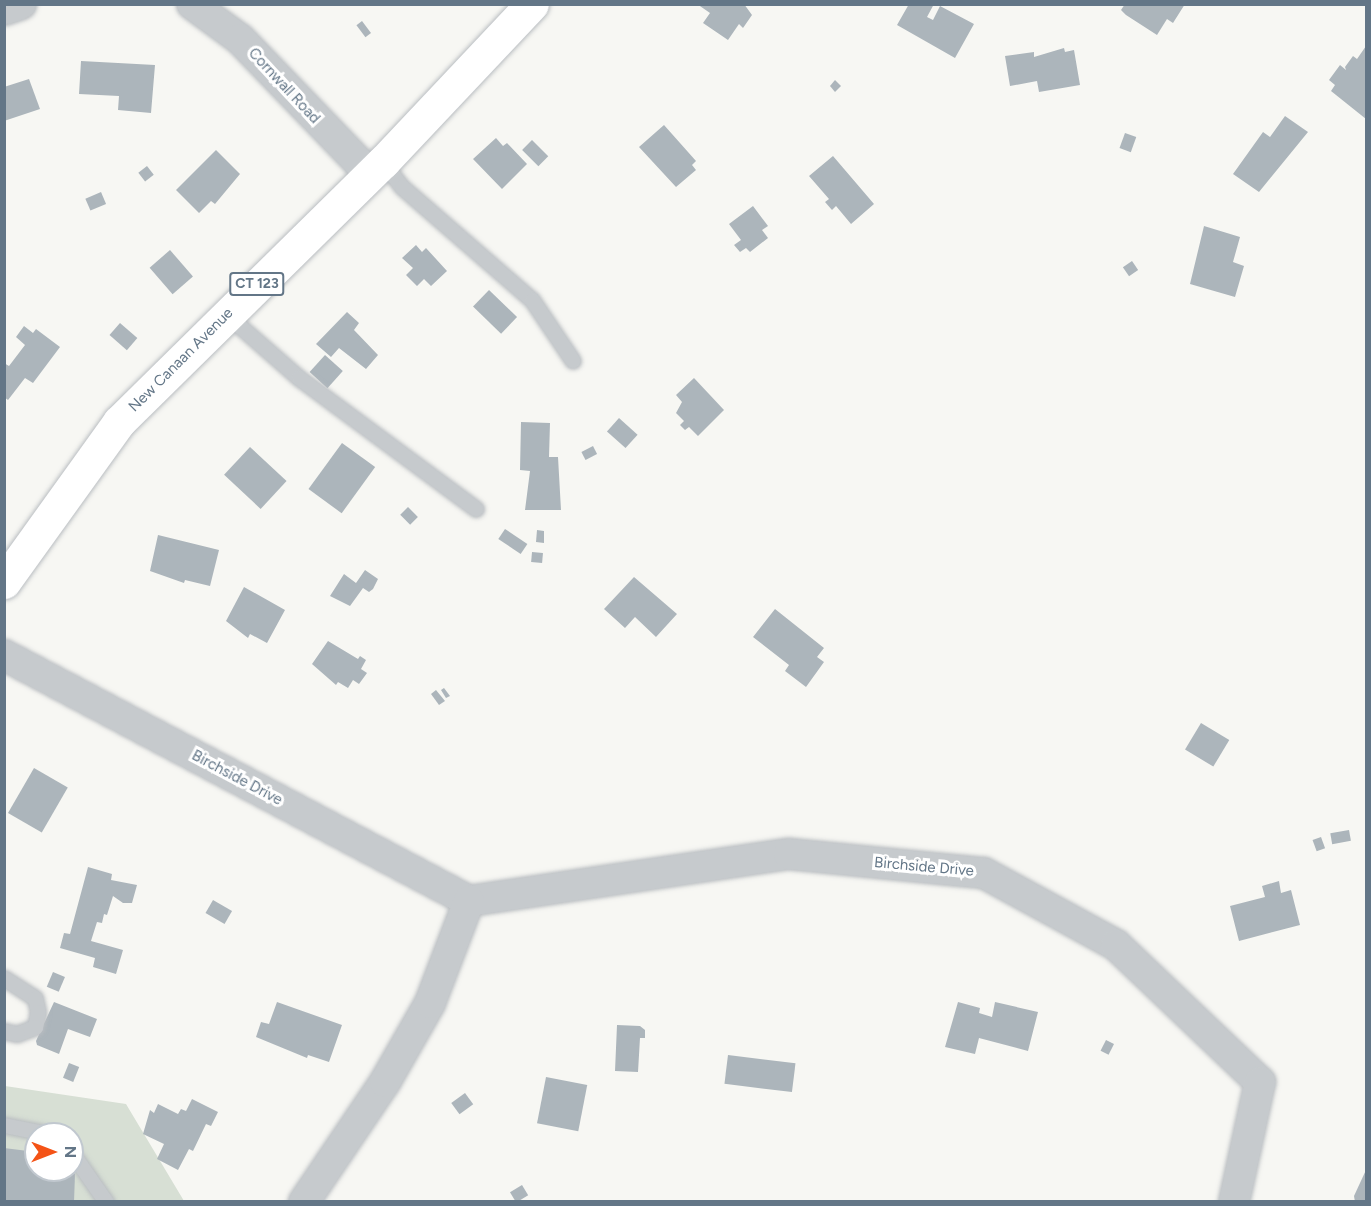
<!DOCTYPE html>
<html>
<head>
<meta charset="utf-8">
<style>
  body { margin:0 }
  #map { position:relative; width:1371px; height:1206px; overflow:hidden; background:#f7f7f3; font-family:Figtree,sans-serif }
  div>[style] { position:absolute }
  .green>* { inset:0; background:#d7dfd4 }
  .building>* { inset:0; background:#acb5bb; transform-origin:0 0 }
  .roads { filter:drop-shadow(0 0 2px #b9bdc1) drop-shadow(0 0 2px #b9bdc1) }
  .service>* { height:15px; margin:-7.5px; padding:0 7.5px; transform-origin:7.5px; border-radius:7.5px; background:#c6cacd }
  .minor>* { height:30px; margin:-15px; padding:0 15px; transform-origin:15px; border-radius:15px; background:#c6cacd }
  .primary>* { height:33px; margin:-16.5px; padding:0 16.5px; transform-origin:16.5px; border-radius:16.5px; background:#fff }
  span { translate:-50% -50%; white-space:nowrap; text-align:center; line-height:1.15; -webkit-text-stroke:6px #fff; paint-order:stroke }
  .shield-label span { padding:2px 4px; background:#fff; border:2px solid; border-radius:4px; -webkit-text-stroke-width:0 }
  .shield-label { font-size:14px; color:#637687; font-weight:700 }
  .street-label { font-size:15px; color:#637687 }
  .frame { position:absolute; inset:0; border:6px solid #637687; pointer-events:none }
  .north { position:absolute; left:24px; top:1122px; width:60px; height:60px; box-sizing:border-box; background:#fff; border:2px solid #c1c8cf; border-radius:50%; rotate:90deg; font-size:16px; font-weight:700; line-height:24px; text-align:center; color:#637687 }
  .north::after { content:''; display:block; margin:auto; width:21px; height:27px; background:#f45316; clip-path:polygon(50% 0,100% 100%,50% 72%,0 100%) }
</style>
</head>
<body>
<div id="map">
  <div class="green">
    <div style="clip-path:polygon(evenodd,5px 1086px,126px 1104px,184px 1201px,5px 1202px,5px 1086px,36px 1134px,72px 1134px,72px 1170px,36px 1170px,36px 1134px)"></div>
  </div>
  <div class="building">
    <div style="clip-path:polygon(697px 4px,744px 4px,752px 15px,743px 28px,739px 24px,728px 40px,703px 23px,710px 13px)"></div>
    <div style="clip-path:polygon(909px 4px,934px 4px,927px 17px,933px 20px,940px 6px,974px 24px,955px 58px,897px 25px)"></div>
    <div style="clip-path:polygon(1125px 4px,1185px 4px,1173px 23px,1167px 19px,1157px 35px,1126px 15px,1121px 10px)"></div>
    <div style="left:362px;top:21px;width:15px;height:7px;rotate:53deg"></div>
    <div style="clip-path:polygon(1366px 46px,1366px 119px,1331px 91px,1335px 85px,1329px 80px,1340px 65px,1346px 70px,1345px 67px,1353px 56px,1357px 59px)"></div>
    <div style="clip-path:polygon(1064px 48px,1065px 52px,1074px 50px,1080px 85px,1039px 92px,1037px 81px,1010px 86px,1005px 56px,1034px 52px,1034px 57px)"></div>
    <div style="clip-path:polygon(81px 61px,155px 65px,151px 113px,118px 110px,119px 96px,79px 94px)"></div>
    <div style="clip-path:polygon(29px 79px,40px 109px,4px 121px,4px 87px)"></div>
    <div style="clip-path:polygon(835px 80px,841px 86px,835px 92px,830px 86px)"></div>
    <div style="clip-path:polygon(1285px 116px,1308px 132px,1259px 192px,1233px 174px,1263px 132px,1270px 137px)"></div>
    <div style="clip-path:polygon(664px 125px,696px 161px,692px 165px,696px 170px,676px 187px,639px 147px)"></div>
    <div style="left:1125px;top:133px;width:12px;height:16px;rotate:20deg"></div>
    <div style="clip-path:polygon(496px 138px,503px 146px,507px 143px,527px 164px,502px 189px,473px 159px)"></div>
    <div style="left:532px;top:140px;width:23px;height:14px;rotate:45deg"></div>
    <div style="clip-path:polygon(216px 150px,240px 174px,215px 204px,211px 201px,199px 213px,176px 190px)"></div>
    <div style="clip-path:polygon(833px 156px,874px 204px,851px 224px,836px 206px,832px 210px,825px 202px,829px 199px,809px 176px)"></div>
    <div style="left:147px;top:166px;width:11px;height:11px;rotate:52deg"></div>
    <div style="left:101px;top:192px;width:13px;height:17px;rotate:67deg"></div>
    <div style="clip-path:polygon(753px 206px,768px 226px,762px 230px,768px 238px,750px 252px,746px 248px,740px 252px,734px 245px,741px 240px,729px 224px)"></div>
    <div style="clip-path:polygon(1204px 226px,1240px 237px,1233px 262px,1244px 266px,1235px 297px,1190px 284px)"></div>
    <div style="clip-path:polygon(416px 245px,422px 252px,426px 248px,447px 271px,431px 286px,424px 279px,417px 286px,406px 275px,413px 268px,402px 258px)"></div>
    <div style="left:170px;top:250px;width:35px;height:27px;rotate:49deg"></div>
    <div style="left:1132px;top:261px;width:11px;height:11px;rotate:56deg"></div>
    <div style="left:489px;top:290px;width:39px;height:23px;rotate:44deg"></div>
    <div style="clip-path:polygon(347px 312px,359px 323px,354px 330px,378px 355px,366px 369px,339px 348px,331px 357px,316px 344px)"></div>
    <div style="left:120px;top:323px;width:23px;height:16px;rotate:41deg"></div>
    <div style="clip-path:polygon(24px 326px,33px 333px,36px 329px,60px 347px,33px 383px,25px 378px,8px 400px,4px 397px,4px 363px,9px 366px,25px 345px,16px 337px)"></div>
    <div style="left:325px;top:355px;width:24px;height:23px;rotate:42deg"></div>
    <div style="clip-path:polygon(694px 378px,724px 410px,698px 436px,689px 427px,685px 430px,680px 425px,684px 421px,676px 413px,682px 402px,676px 395px)"></div>
    <div style="left:619px;top:418px;width:25px;height:18px;rotate:42deg"></div>
    <div style="clip-path:polygon(521px 422px,550px 423px,549px 457px,558px 457px,561px 510px,525px 510px,530px 471px,520px 470px)"></div>
    <div style="left:342px;top:443px;width:41px;height:57px;rotate:36deg"></div>
    <div style="left:593px;top:446px;width:9px;height:13px;rotate:63deg"></div>
    <div style="left:250px;top:447px;width:50px;height:38px;rotate:43deg"></div>
    <div style="left:408px;top:507px;width:14px;height:11px;rotate:45deg"></div>
    <div style="left:505px;top:529px;width:27px;height:12px;rotate:34deg"></div>
    <div style="clip-path:polygon(537px 530px,544px 531px,544px 543px,536px 542px)"></div>
    <div style="clip-path:polygon(158px 535px,219px 550px,210px 586px,185px 580px,184px 583px,150px 571px)"></div>
    <div style="left:532px;top:552px;width:11px;height:10px;rotate:5deg"></div>
    <div style="clip-path:polygon(365px 570px,378px 579px,373px 589px,369px 592px,363px 588px,350px 606px,330px 596px,344px 574px,356px 583px)"></div>
    <div style="clip-path:polygon(634px 577px,677px 614px,656px 637px,635px 617px,625px 628px,604px 609px)"></div>
    <div style="clip-path:polygon(244px 587px,285px 610px,267px 643px,250px 634px,248px 638px,226px 621px)"></div>
    <div style="clip-path:polygon(775px 609px,824px 648px,817px 657px,824px 662px,806px 687px,785px 671px,789px 665px,753px 637px)"></div>
    <div style="clip-path:polygon(328px 641px,358px 659px,360px 656px,366px 660px,361px 669px,367px 673px,359px 684px,353px 680px,348px 688px,338px 682px,336px 685px,312px 664px)"></div>
    <div style="clip-path:polygon(444px 688px,450px 696px,446px 698px,441px 690px)"></div>
    <div style="clip-path:polygon(436px 690px,445px 701px,439px 705px,431px 694px)"></div>
    <div style="left:1201px;top:723px;width:33px;height:31px;rotate:31deg"></div>
    <div style="left:34px;top:768px;width:39px;height:52px;rotate:30deg"></div>
    <div style="left:1349px;top:830px;width:11px;height:19px;rotate:80deg"></div>
    <div style="left:1321px;top:837px;width:12px;height:9px;rotate:70deg"></div>
    <div style="clip-path:polygon(88px 867px,112px 874px,111px 880px,137px 885px,132px 903px,123px 903px,113px 896px,107px 915px,104px 914px,102px 923px,97px 922px,91px 941px,123px 950px,116px 974px,93px 967px,95px 958px,60px 948px,64px 933px,70px 934px)"></div>
    <div style="clip-path:polygon(1279px 881px,1281px 893px,1291px 890px,1300px 925px,1239px 941px,1230px 906px,1265px 897px,1262px 886px)"></div>
    <div style="left:213px;top:900px;width:22px;height:15px;rotate:30deg"></div>
    <div style="left:53px;top:972px;width:13px;height:16px;rotate:23deg"></div>
    <div style="clip-path:polygon(54px 1002px,97px 1019px,90px 1037px,68px 1029px,59px 1054px,37px 1045px,36px 1041px)"></div>
    <div style="clip-path:polygon(277px 1002px,342px 1025px,329px 1062px,308px 1055px,307px 1058px,256px 1037px,261px 1022px,269px 1024px)"></div>
    <div style="clip-path:polygon(958px 1002px,980px 1008px,979px 1013px,992px 1017px,995px 1002px,1038px 1012px,1028px 1051px,979px 1038px,975px 1054px,945px 1047px)"></div>
    <div style="clip-path:polygon(617px 1025px,640px 1026px,645px 1030px,645px 1038px,640px 1038px,638px 1072px,615px 1071px)"></div>
    <div style="left:1106px;top:1040px;width:9px;height:12px;rotate:27deg"></div>
    <div style="left:728px;top:1055px;width:68px;height:29px;rotate:7deg"></div>
    <div style="left:69px;top:1063px;width:11px;height:16px;rotate:22deg"></div>
    <div style="left:546px;top:1077px;width:42px;height:47px;rotate:11deg"></div>
    <div style="left:465px;top:1093px;width:14px;height:17px;rotate:54deg"></div>
    <div style="clip-path:polygon(192px 1099px,218px 1112px,211px 1126px,206px 1124px,193px 1151px,189px 1149px,178px 1170px,157px 1159px,164px 1144px,143px 1134px,150px 1110px,154px 1113px,158px 1104px,178px 1114px,181px 1109px,186px 1111px)"></div>
    <div style="clip-path:polygon(4px 1148px,36px 1152px,36px 1170px,68px 1170px,68px 1174px,75px 1174px,74px 1202px,4px 1202px)"></div>
    <div style="clip-path:polygon(1366px 1170px,1366px 1202px,1355px 1202px,1354px 1196px)"></div>
    <div style="left:522px;top:1185px;width:12px;height:14px;rotate:59deg"></div>
  </div>
  <div class="roads">
    <div class="service">
      <div style="left:383px;top:162px;width:31px;rotate:53deg"></div>
      <div style="left:402px;top:187px;width:172px;rotate:41deg"></div>
      <div style="left:532px;top:300px;width:73px;rotate:56.1deg"></div>
      <div style="left:226px;top:314px;width:97px;rotate:41.2deg"></div>
      <div style="left:299px;top:378px;width:220px;rotate:36.5deg"></div>
      <div style="left:4px;top:978px;width:37px;rotate:33deg"></div>
      <div style="left:35px;top:998px;width:14px;rotate:78deg"></div>
      <div style="left:38px;top:1012px;width:15px;rotate:101deg"></div>
      <div style="left:35px;top:1027px;width:19px;rotate:159deg"></div>
      <div style="left:17px;top:1034px;width:13px;rotate:-167deg"></div>
      <div style="left:4px;top:1125px;width:46px;rotate:11.3deg"></div>
      <div style="left:72px;top:1153px;width:60px;rotate:55.2deg"></div>
    </div>
    <div class="minor">
      <div style="left:192px;top:4px;width:59px;rotate:36.1deg"></div>
      <div style="left:240px;top:39px;width:189px;rotate:46.1deg"></div>
      <div style="left:4px;top:10px;width:18px;rotate:-19deg"></div>
      <div style="left:4px;top:655px;width:526px;rotate:27.88deg"></div>
      <div style="left:469px;top:901px;width:323px;rotate:-8.4deg"></div>
      <div style="left:789px;top:854px;width:196px;rotate:5.6deg"></div>
      <div style="left:984px;top:873px;width:150px;rotate:28.6deg"></div>
      <div style="left:1116px;top:945px;width:199px;rotate:43.6deg"></div>
      <div style="left:1260px;top:1082px;width:123px;rotate:102.2deg"></div>
      <div style="left:304px;top:1202px;width:145px;rotate:-56deg"></div>
      <div style="left:385px;top:1082px;width:91px;rotate:-60.3deg"></div>
      <div style="left:430px;top:1003px;width:109px;rotate:-69.1deg"></div>
    </div>
    <div class="primary">
      <div style="left:4px;top:582px;width:197px;rotate:-54.3deg"></div>
      <div style="left:119px;top:422px;width:371px;rotate:-44.6deg"></div>
      <div style="left:383px;top:162px;width:217px;rotate:-46.7deg"></div>
    </div>
  </div>
  <div class="shield-label">
    <span style="left:257px;top:284px">CT 123</span>
  </div>
  <div class="street-label">
    <span style="left:284px;top:86px;rotate:47deg">Cornwall Road</span>
    <span style="left:181px;top:360px;rotate:-45deg">New Canaan Avenue</span>
    <span style="left:237px;top:778px;rotate:28deg">Birchside Drive</span>
    <span style="left:924px;top:867px;rotate:5deg">Birchside Drive</span>
  </div>
  <div class="frame"></div>
  <div class="north">N</div>
</div>
</body>
</html>
